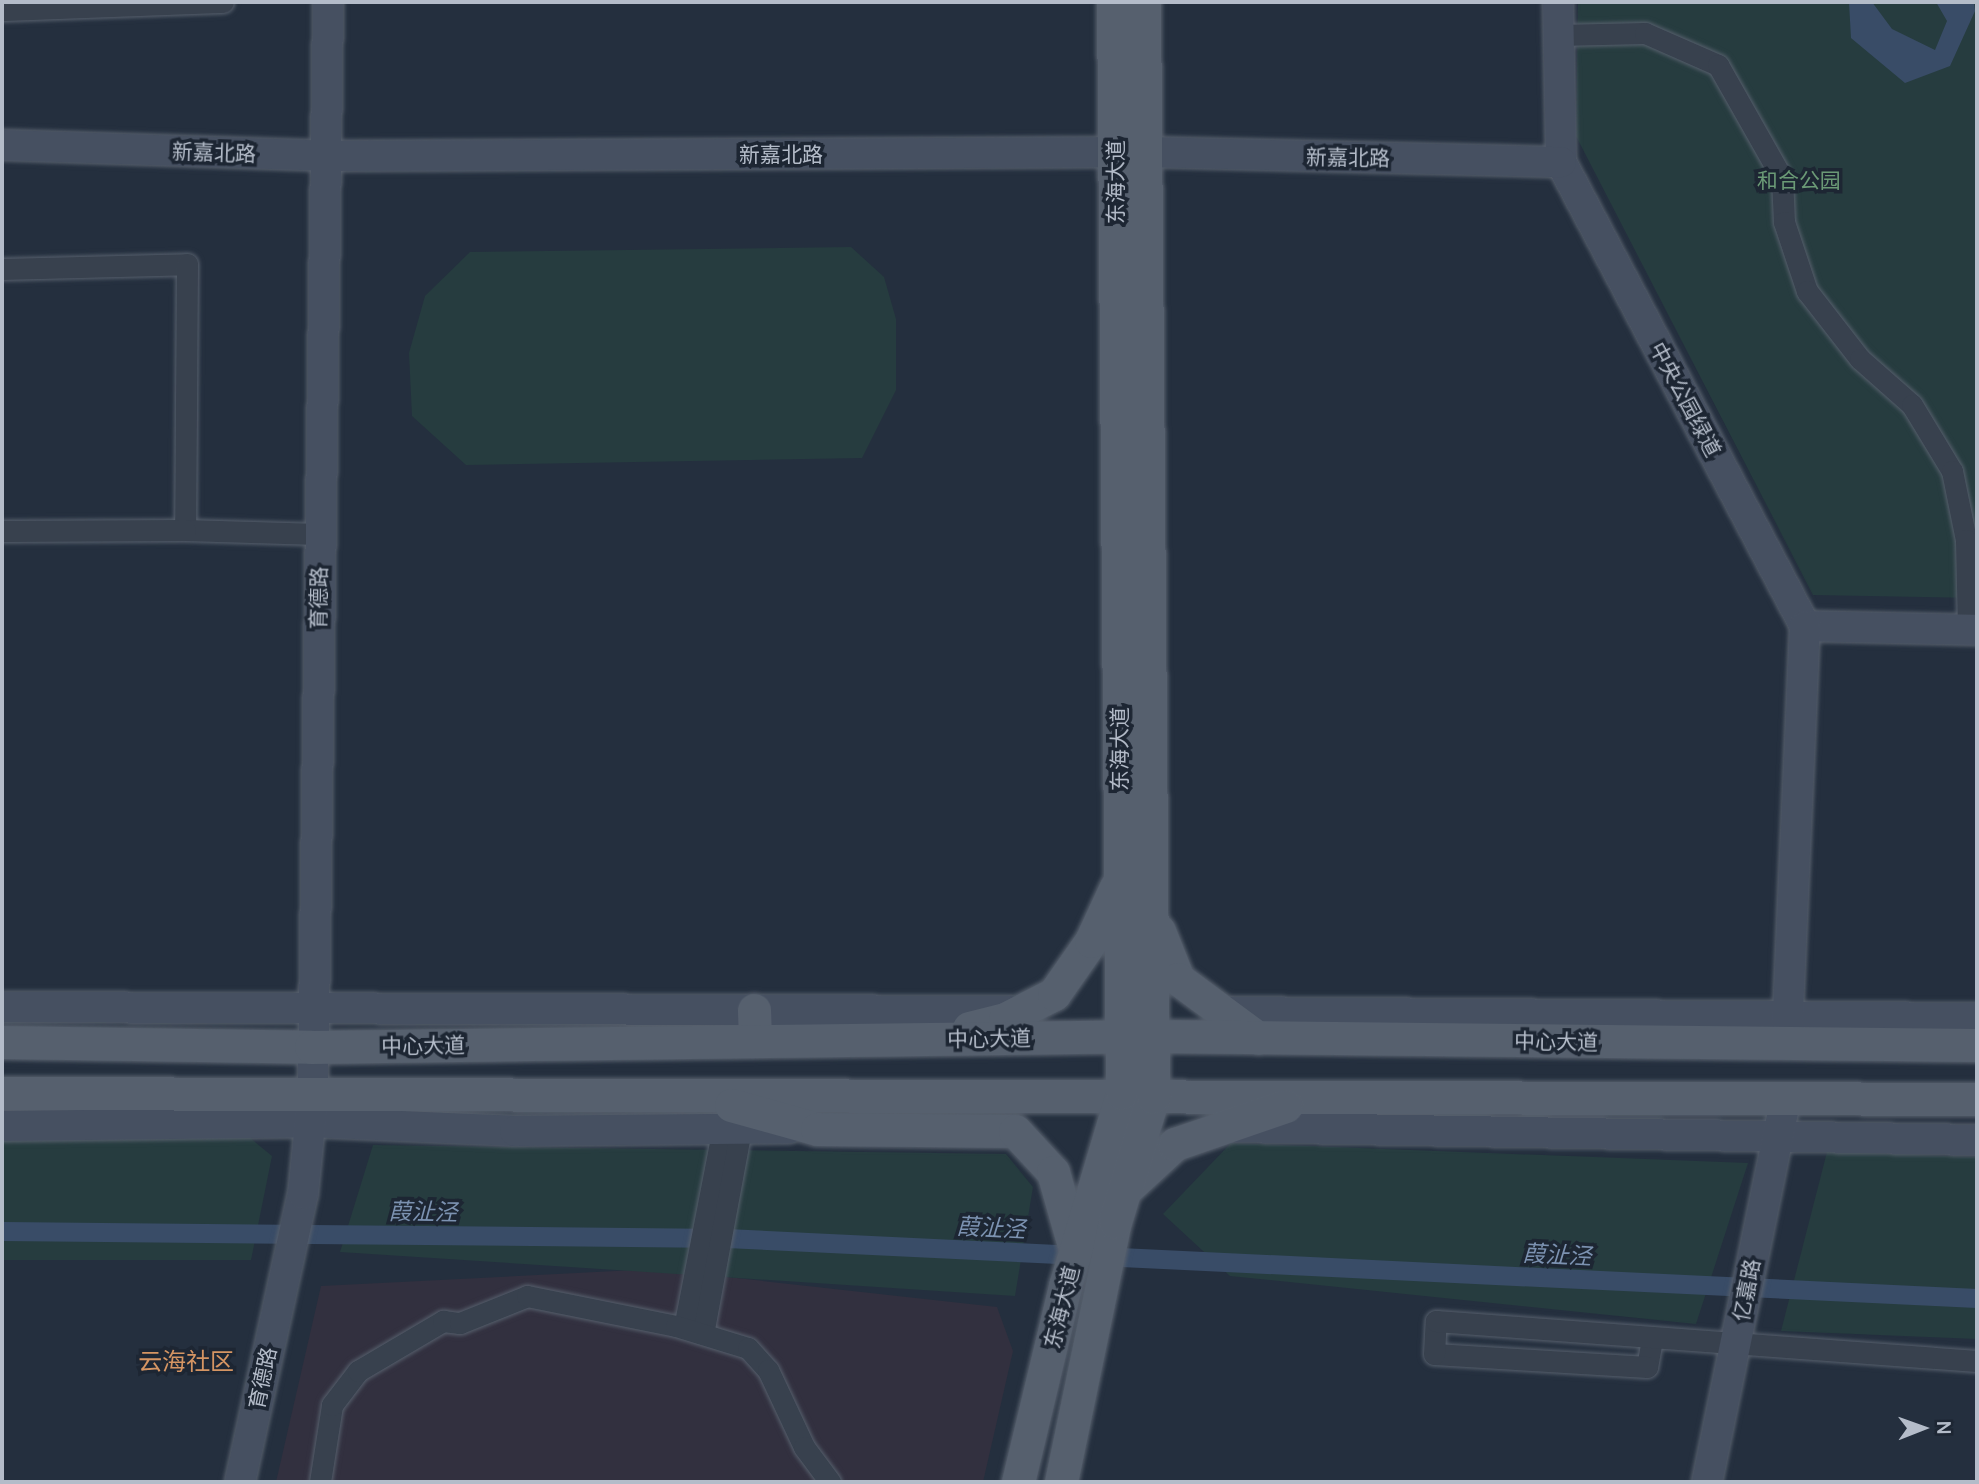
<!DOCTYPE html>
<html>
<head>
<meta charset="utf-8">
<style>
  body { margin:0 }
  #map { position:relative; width:1979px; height:1484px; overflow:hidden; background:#242f3e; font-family:Manrope,"Noto Sans SC",sans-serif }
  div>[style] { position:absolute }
  .medical>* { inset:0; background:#32303f }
  .green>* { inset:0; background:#263c3f }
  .water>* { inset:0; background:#394c67 }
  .canal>* { height:19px; margin:-9.5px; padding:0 9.5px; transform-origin:9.5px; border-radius:9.5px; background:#394c67 }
  .roads { filter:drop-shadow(0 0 2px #565f6c) drop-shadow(0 0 2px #565f6c) }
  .street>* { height:21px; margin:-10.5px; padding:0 10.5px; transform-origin:10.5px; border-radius:10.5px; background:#38414e }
  .secondary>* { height:30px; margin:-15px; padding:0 15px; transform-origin:15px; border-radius:15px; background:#465061 }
  .primary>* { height:33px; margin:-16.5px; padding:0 16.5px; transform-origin:16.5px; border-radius:16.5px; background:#56606e }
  span { translate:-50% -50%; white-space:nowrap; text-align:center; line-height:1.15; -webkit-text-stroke:7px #1d2633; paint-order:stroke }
  .street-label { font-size:21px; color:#b4bcc9 }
  .park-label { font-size:21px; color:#6b9a76 }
  .water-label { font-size:23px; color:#7c92b1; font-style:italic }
  .quarter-label { font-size:24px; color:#d59563 }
  .frame { position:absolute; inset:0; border:4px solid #b4bcc9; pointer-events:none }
  .north { position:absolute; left:1888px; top:1393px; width:70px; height:70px; -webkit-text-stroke:5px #1d2633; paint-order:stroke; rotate:89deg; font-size:19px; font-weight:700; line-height:28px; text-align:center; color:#b4bcc9 }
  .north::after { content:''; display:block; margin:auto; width:24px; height:32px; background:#b4bcc9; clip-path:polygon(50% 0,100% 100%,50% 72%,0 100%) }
</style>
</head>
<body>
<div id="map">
  <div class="medical">
    <div style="clip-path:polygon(655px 1269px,997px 1307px,1013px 1351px,983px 1482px,276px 1482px,321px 1286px)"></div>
  </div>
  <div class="green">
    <div style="clip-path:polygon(1578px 2px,1977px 2px,1977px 598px,1813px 595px,1576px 136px)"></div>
    <div style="clip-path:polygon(851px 247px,884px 277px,896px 319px,896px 390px,862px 458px,466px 465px,412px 416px,409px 353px,425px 296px,470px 252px)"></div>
    <div style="clip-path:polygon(249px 1137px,272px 1156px,251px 1260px,2px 1260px,2px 1139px)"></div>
    <div style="clip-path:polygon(1231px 1143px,1748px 1163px,1696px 1324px,1230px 1276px,1163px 1214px)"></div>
    <div style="clip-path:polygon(373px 1145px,1006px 1154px,1033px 1187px,1015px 1296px,340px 1252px)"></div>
    <div style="clip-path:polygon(1827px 1152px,1977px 1157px,1977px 1339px,1781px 1331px)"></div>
  </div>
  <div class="water">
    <div style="clip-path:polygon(1849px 2px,1872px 2px,1892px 29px,1935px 50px,1947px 21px,1936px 2px,1974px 2px,1975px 11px,1950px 66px,1905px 83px,1851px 38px)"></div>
  </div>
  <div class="canal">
    <div style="left:2px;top:1231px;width:724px;rotate:0.55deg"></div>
    <div style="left:726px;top:1238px;width:1252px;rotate:2.75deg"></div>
  </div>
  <div class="roads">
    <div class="street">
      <div style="left:2px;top:10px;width:221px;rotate:-2.1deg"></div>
      <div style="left:1558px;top:35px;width:87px;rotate:-1.3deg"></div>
      <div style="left:1645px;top:33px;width:80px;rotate:23.7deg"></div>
      <div style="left:1718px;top:65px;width:130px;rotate:60.5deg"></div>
      <div style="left:1782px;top:178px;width:44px;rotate:87.4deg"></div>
      <div style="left:1784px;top:222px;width:73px;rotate:71.6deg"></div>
      <div style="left:1807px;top:291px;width:86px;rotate:52.1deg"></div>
      <div style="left:1860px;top:359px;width:69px;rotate:41.5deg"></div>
      <div style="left:1912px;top:405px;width:77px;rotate:58.8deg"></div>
      <div style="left:1952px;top:471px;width:70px;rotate:78.5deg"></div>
      <div style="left:1966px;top:540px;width:90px;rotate:88.7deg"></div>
      <div style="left:2px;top:269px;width:185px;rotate:-1.5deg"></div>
      <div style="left:187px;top:264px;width:266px;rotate:90.4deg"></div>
      <div style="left:185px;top:530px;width:134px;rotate:1.7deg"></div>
      <div style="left:2px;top:531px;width:183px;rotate:-0.3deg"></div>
      <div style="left:684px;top:1328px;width:204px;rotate:-79deg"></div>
      <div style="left:703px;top:1334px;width:209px;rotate:-79.5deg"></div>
      <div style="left:1652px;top:1339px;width:28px;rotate:100deg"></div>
      <div style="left:1647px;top:1367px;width:213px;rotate:-176.5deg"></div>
      <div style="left:1434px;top:1354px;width:33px;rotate:-87deg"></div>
      <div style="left:1436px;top:1321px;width:542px;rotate:4.23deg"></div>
      <div style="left:320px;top:1482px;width:78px;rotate:-81.1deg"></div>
      <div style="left:332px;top:1405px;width:43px;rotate:-52.6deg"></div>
      <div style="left:358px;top:1371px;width:99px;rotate:-30.5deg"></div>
      <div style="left:443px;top:1321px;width:17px;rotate:7deg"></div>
      <div style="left:460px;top:1323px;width:72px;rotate:-21.9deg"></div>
      <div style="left:527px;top:1296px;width:152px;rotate:11.4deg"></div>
      <div style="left:676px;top:1326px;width:75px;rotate:17deg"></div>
      <div style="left:748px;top:1348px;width:30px;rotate:48deg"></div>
      <div style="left:768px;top:1370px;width:85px;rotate:64.9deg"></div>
      <div style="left:804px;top:1447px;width:44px;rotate:53.4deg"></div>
    </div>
    <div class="secondary">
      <div style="left:1558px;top:2px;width:160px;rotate:88.9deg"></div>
      <div style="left:1561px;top:162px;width:524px;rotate:62.26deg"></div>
      <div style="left:1805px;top:626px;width:172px;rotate:1.3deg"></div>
      <div style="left:2px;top:145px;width:324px;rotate:1.9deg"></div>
      <div style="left:326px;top:156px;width:819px;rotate:-0.28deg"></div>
      <div style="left:1145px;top:152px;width:416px;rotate:1.4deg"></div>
      <div style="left:2px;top:1007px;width:1008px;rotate:0.23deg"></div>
      <div style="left:1222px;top:1012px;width:755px;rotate:0.46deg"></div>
      <div style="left:1787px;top:1035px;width:409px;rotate:-87.5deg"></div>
      <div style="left:2px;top:1126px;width:308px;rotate:-0.7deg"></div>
      <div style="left:310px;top:1122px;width:205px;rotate:2.5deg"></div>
      <div style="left:515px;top:1131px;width:274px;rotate:-0.6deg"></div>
      <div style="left:1233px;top:1127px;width:744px;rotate:1deg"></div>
      <div style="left:240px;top:1482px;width:295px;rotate:-77.7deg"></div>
      <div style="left:303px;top:1194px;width:100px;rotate:-84.3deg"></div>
      <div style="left:313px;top:1094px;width:1092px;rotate:-89.21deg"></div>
      <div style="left:1707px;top:1482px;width:392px;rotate:-78.4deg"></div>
    </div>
    <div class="primary">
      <div style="left:1159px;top:931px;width:52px;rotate:68.4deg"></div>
      <div style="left:1178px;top:979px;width:99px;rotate:36.4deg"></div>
      <div style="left:754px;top:1010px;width:31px;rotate:88deg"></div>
      <div style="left:969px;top:1028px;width:37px;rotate:-14deg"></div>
      <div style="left:1005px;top:1019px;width:55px;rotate:-27deg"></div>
      <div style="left:1054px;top:994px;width:65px;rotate:-55.1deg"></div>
      <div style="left:1091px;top:941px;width:60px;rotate:-65.2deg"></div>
      <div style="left:2px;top:1042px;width:309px;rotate:0.9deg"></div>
      <div style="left:311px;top:1047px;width:841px;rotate:-0.75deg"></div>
      <div style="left:1152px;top:1036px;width:825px;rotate:0.63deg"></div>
      <div style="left:2px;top:1093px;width:1975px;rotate:0.17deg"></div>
      <div style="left:731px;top:1105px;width:89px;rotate:15.6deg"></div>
      <div style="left:817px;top:1129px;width:198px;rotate:0.6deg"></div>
      <div style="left:1015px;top:1131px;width:56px;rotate:47.2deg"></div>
      <div style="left:1053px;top:1172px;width:80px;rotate:74.1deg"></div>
      <div style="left:1126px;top:1189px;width:67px;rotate:-42.6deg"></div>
      <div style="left:1175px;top:1144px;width:117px;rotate:-18.9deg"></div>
      <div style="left:1018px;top:1482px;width:202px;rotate:-76.5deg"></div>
      <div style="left:1065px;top:1286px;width:201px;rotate:-73.5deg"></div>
      <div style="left:1122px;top:1093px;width:1091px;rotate:-90.47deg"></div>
      <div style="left:1061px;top:1482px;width:266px;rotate:-78.3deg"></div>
      <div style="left:1115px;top:1222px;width:131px;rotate:-73.1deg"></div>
      <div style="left:1153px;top:1097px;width:1095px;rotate:-90.47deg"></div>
    </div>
  </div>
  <div class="street-label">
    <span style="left:214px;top:152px;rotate:2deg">新嘉北路</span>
    <span style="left:781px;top:154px">新嘉北路</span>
    <span style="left:1348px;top:157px;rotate:1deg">新嘉北路</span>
    <span style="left:1115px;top:182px;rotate:-90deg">东海大道</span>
    <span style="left:1686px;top:399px;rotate:62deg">中央公园绿道</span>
    <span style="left:318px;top:598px;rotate:-89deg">育德路</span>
    <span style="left:1119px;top:749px;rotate:-90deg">东海大道</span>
    <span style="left:989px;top:1038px;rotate:-1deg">中心大道</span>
    <span style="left:1556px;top:1041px;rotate:1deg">中心大道</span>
    <span style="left:423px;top:1045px;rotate:-1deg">中心大道</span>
    <span style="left:1746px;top:1290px;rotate:-79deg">亿嘉路</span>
    <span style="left:1061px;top:1307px;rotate:-76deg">东海大道</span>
    <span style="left:262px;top:1378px;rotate:-78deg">育德路</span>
  </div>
  <div class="park-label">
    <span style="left:1799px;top:180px">和合公园</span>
  </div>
  <div class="water-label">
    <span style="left:423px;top:1211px;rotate:1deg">葭沚泾</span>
    <span style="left:991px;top:1227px;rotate:3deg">葭沚泾</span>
    <span style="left:1557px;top:1254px;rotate:3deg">葭沚泾</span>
  </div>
  <div class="quarter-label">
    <span style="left:186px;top:1361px">云海社区</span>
  </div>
  <div class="frame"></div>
  <div class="north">N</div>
</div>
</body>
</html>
